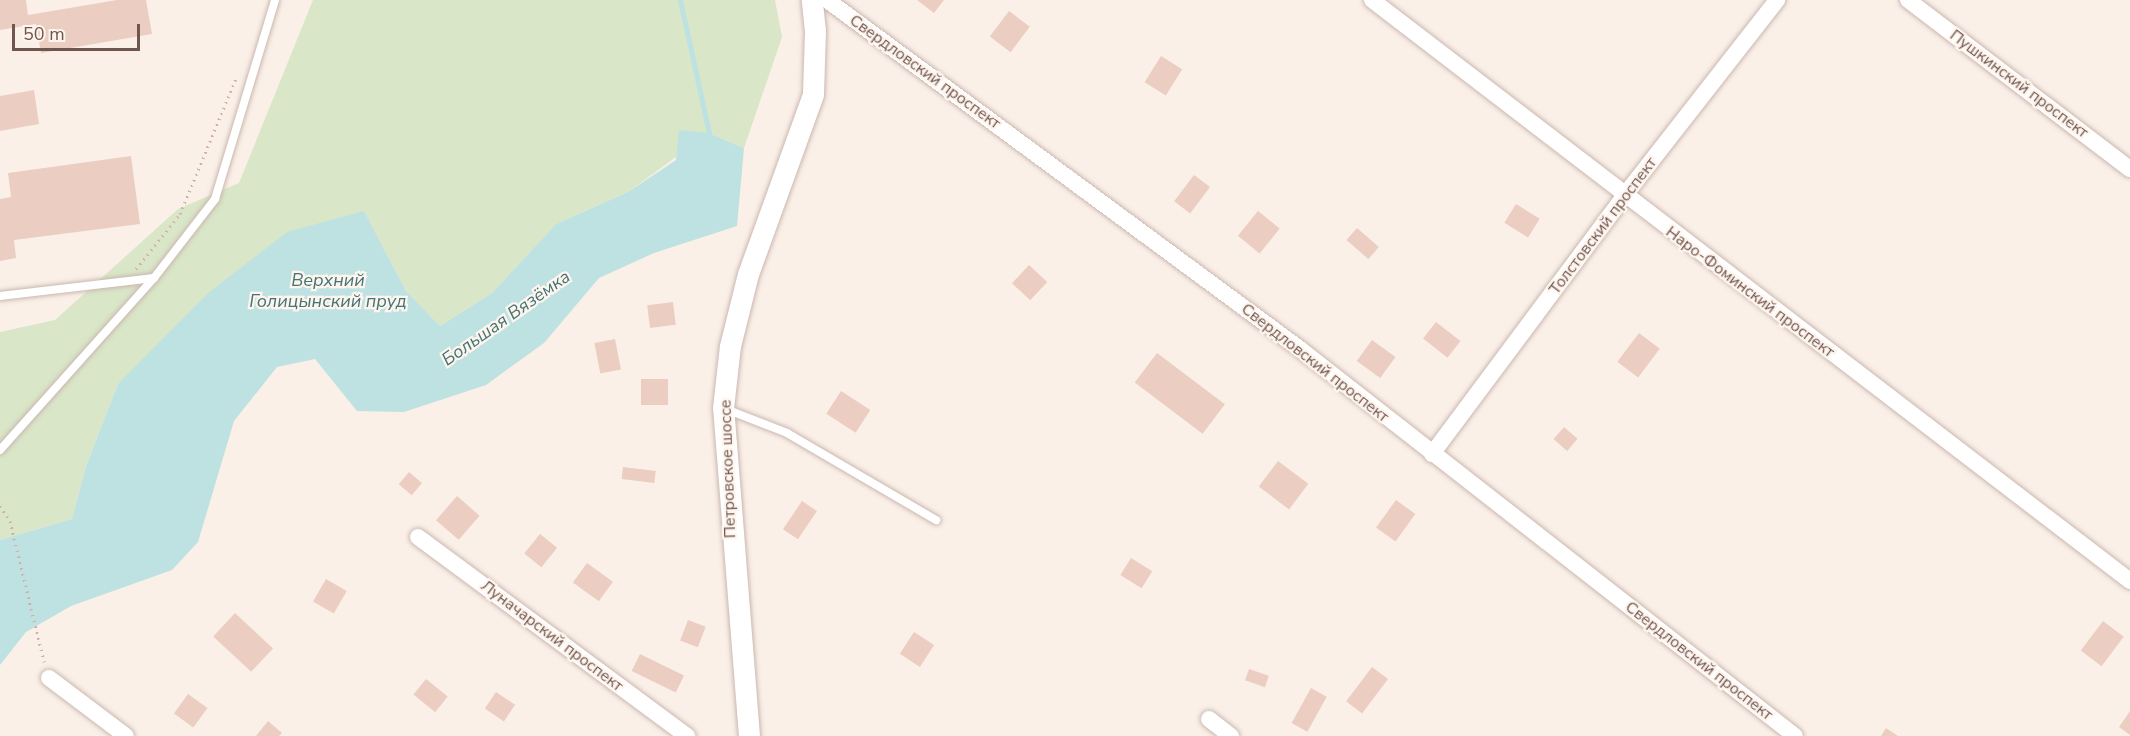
<!DOCTYPE html>
<html>
<head>
<meta charset="utf-8">
<style>
  body { margin:0 }
  #map { position:relative; width:2130px; height:736px; overflow:hidden; background:#faf0e8; font-family:"Nunito Sans",sans-serif }
  div>[style] { position:absolute }
  .green>* { inset:0; background:#d9e6c8 }
  .water>* { inset:0; background:#bee1e1 }
  .stream>* { height:5px; margin:-2.5px; padding:0 2.5px; transform-origin:2.5px; border-radius:2.5px; background:#bee1e1 }
  .building>* { inset:0; background:#eccdc2; transform-origin:0 0 }
  .path>* { height:3px; margin-top:-1.5px; transform-origin:0; background:repeating-linear-gradient(90deg,#d1b0a6 0 1.5px,transparent 0 6px) }
  .roads { filter:drop-shadow(0 0 2px #cbb7af) drop-shadow(0 0 2px #cbb7af) }
  .service>* { height:8px; margin:-4px; padding:0 4px; transform-origin:4px; border-radius:4px; background:#fff }
  .minor>* { height:16px; margin:-8px; padding:0 8px; transform-origin:8px; border-radius:8px; background:#fff }
  .tertiary>* { height:21px; margin:-10.5px; padding:0 10.5px; transform-origin:10.5px; border-radius:10.5px; background:#fff }
  span { translate:-50% -50%; white-space:nowrap; text-align:center; line-height:1.15; -webkit-text-stroke:4.5px #fdf5ee; paint-order:stroke }
  .street-label { font-size:16px; color:#71564f }
  .water-label { font-size:18px; color:#447475; font-style:italic }
  .scale { position:absolute; left:12px; top:24px; width:128px; height:27px; box-sizing:border-box; border:3px solid #71564f; border-top:0; padding-left:8px; font-size:18px; line-height:21px; white-space:nowrap; color:#71564f; -webkit-text-stroke:4px #fdf5ee; paint-order:stroke }
</style>
</head>
<body>
<div id="map">
  <div class="green">
    <div style="clip-path:polygon(313px 0,775px 0,782px 37px,744px 148px,709px 133px,628px 192px,556px 224px,492px 293px,440px 326px,406px 291px,364px 211px,118px 384px,86px 466px,72px 519px,0 540px,0 332px,55px 320px,178px 209px,239px 183px)"></div>
  </div>
  <div class="water">
    <div style="clip-path:polygon(679px 130px,709px 133px,744px 148px,737px 226px,654px 253px,599px 278px,544px 343px,486px 385px,404px 412px,357px 411px,315px 359px,277px 367px,234px 421px,198px 542px,172px 570px,71px 606px,26px 632px,0 665px,0 540px,72px 519px,86px 466px,118px 384px,207px 294px,287px 232px,364px 211px,406px 291px,440px 326px,492px 293px,556px 224px,628px 192px,676px 160px)"></div>
  </div>
  <div class="stream">
    <div style="left:680px;top:0;width:136px;rotate:77.7deg"></div>
  </div>
  <div class="building">
    <div style="clip-path:polygon(0 0,26px 0,28px 15px,117px 0,146px 0,152px 34px,41px 53px,36px 24px,0 30px)"></div>
    <div style="clip-path:polygon(917px 0,944px 0,934px 13px)"></div>
    <div style="left:1009px;top:11px;width:26px;height:32px;rotate:37deg"></div>
    <div style="left:1161px;top:56px;width:25px;height:31px;rotate:32deg"></div>
    <div style="clip-path:polygon(34px 90px,39px 124px,0 131px,0 96px)"></div>
    <div style="clip-path:polygon(131px 156px,140px 224px,14px 240px,16px 258px,0 261px,0 199px,11px 197px,8px 173px)"></div>
    <div style="left:1194px;top:175px;width:20px;height:33px;rotate:37deg"></div>
    <div style="left:1516px;top:204px;width:28px;height:22px;rotate:32deg"></div>
    <div style="left:1258px;top:211px;width:28px;height:32px;rotate:39deg"></div>
    <div style="left:1357px;top:228px;width:29px;height:16px;rotate:41deg"></div>
    <div style="left:1029px;top:265px;width:25px;height:25px;rotate:43deg"></div>
    <div style="left:673px;top:302px;width:23px;height:26px;rotate:83deg"></div>
    <div style="left:1436px;top:322px;width:31px;height:21px;rotate:38deg"></div>
    <div style="left:1639px;top:333px;width:26px;height:36px;rotate:37deg"></div>
    <div style="left:615px;top:339px;width:31px;height:21px;rotate:79deg"></div>
    <div style="left:1372px;top:340px;width:29px;height:26px;rotate:36deg"></div>
    <div style="left:1157px;top:353px;width:85px;height:37px;rotate:37deg"></div>
    <div style="left:641px;top:379px;width:27px;height:26px"></div>
    <div style="left:841px;top:391px;width:35px;height:27px;rotate:33deg"></div>
    <div style="left:1564px;top:427px;width:18px;height:16px;rotate:41deg"></div>
    <div style="left:1278px;top:461px;width:38px;height:32px;rotate:37deg"></div>
    <div style="left:623px;top:467px;width:33px;height:12px;rotate:7deg"></div>
    <div style="left:409px;top:472px;width:17px;height:16px;rotate:40deg"></div>
    <div style="left:457px;top:496px;width:30px;height:32px;rotate:41deg"></div>
    <div style="left:1396px;top:500px;width:24px;height:34px;rotate:36deg"></div>
    <div style="left:802px;top:501px;width:18px;height:34px;rotate:34deg"></div>
    <div style="left:540px;top:534px;width:22px;height:25px;rotate:39deg"></div>
    <div style="left:1131px;top:558px;width:25px;height:20px;rotate:32deg"></div>
    <div style="left:587px;top:563px;width:32px;height:24px;rotate:36deg"></div>
    <div style="left:326px;top:579px;width:24px;height:26px;rotate:30deg"></div>
    <div style="left:235px;top:613px;width:52px;height:32px;rotate:43deg"></div>
    <div style="left:688px;top:620px;width:19px;height:22px;rotate:21deg"></div>
    <div style="left:2103px;top:621px;width:26px;height:37px;rotate:37deg"></div>
    <div style="left:914px;top:632px;width:24px;height:26px;rotate:33deg"></div>
    <div style="left:640px;top:654px;width:49px;height:19px;rotate:26deg"></div>
    <div style="left:1372px;top:667px;width:20px;height:43px;rotate:37deg"></div>
    <div style="left:1249px;top:669px;width:21px;height:12px;rotate:19deg"></div>
    <div style="left:426px;top:679px;width:28px;height:20px;rotate:39deg"></div>
    <div style="left:1311px;top:688px;width:18px;height:40px;rotate:29deg"></div>
    <div style="left:496px;top:692px;width:23px;height:20px;rotate:34deg"></div>
    <div style="left:188px;top:694px;width:24px;height:24px;rotate:36deg"></div>
    <div style="clip-path:polygon(2130px 711px,2130px 735px,2119px 727px)"></div>
    <div style="clip-path:polygon(268px 721px,282px 733px,279px 736px,256px 736px)"></div>
    <div style="clip-path:polygon(1886px 728px,1898px 736px,1881px 736px)"></div>
  </div>
  <div class="path">
    <div style="left:136px;top:269px;width:70px;rotate:-51.3deg"></div>
    <div style="left:180px;top:214px;width:149px;rotate:-67.6deg"></div>
    <div style="left:0;top:506px;width:18px;rotate:56deg"></div>
    <div style="left:10px;top:521px;width:145px;rotate:76.4deg"></div>
  </div>
  <div class="roads">
    <div class="service">
      <div style="left:0;top:296px;width:155px;rotate:-6.7deg"></div>
      <div style="left:723px;top:408px;width:69px;rotate:21.3deg"></div>
      <div style="left:787px;top:433px;width:173px;rotate:30.3deg"></div>
      <div style="left:0;top:450px;width:231px;rotate:-48.2deg"></div>
      <div style="left:154px;top:278px;width:100px;rotate:-52.3deg"></div>
      <div style="left:215px;top:199px;width:208px;rotate:-73.2deg"></div>
    </div>
    <div class="minor">
      <div style="left:827px;top:0;width:588px;rotate:36.42deg"></div>
      <div style="left:1300px;top:349px;width:628px;rotate:38.02deg"></div>
      <div style="left:1372px;top:0;width:955px;rotate:37.47deg"></div>
      <div style="left:1908px;top:0;width:279px;rotate:37.3deg"></div>
      <div style="left:1432px;top:454px;width:322px;rotate:-53.3deg"></div>
      <div style="left:1624px;top:196px;width:249px;rotate:-52deg"></div>
      <div style="left:418px;top:537px;width:335px;rotate:36.5deg"></div>
      <div style="left:49px;top:678px;width:96px;rotate:37deg"></div>
      <div style="left:1209px;top:719px;width:28px;rotate:38deg"></div>
    </div>
    <div class="tertiary">
      <div style="left:749px;top:736px;width:329px;rotate:-94.5deg"></div>
      <div style="left:723px;top:408px;width:62px;rotate:-83.6deg"></div>
      <div style="left:730px;top:346px;width:74px;rotate:-76deg"></div>
      <div style="left:748px;top:274px;width:191px;rotate:-70.1deg"></div>
      <div style="left:813px;top:94px;width:63px;rotate:-88.2deg"></div>
      <div style="left:815px;top:31px;width:31px;rotate:-96deg"></div>
    </div>
  </div>
  <div class="street-label">
    <span style="left:925px;top:72px;rotate:36deg">Свердловский проспект</span>
    <span style="left:2019px;top:84px;rotate:37deg">Пушкинский проспект</span>
    <span style="left:1603px;top:226px;rotate:-53deg">Толстовский проспект</span>
    <span style="left:1750px;top:292px;rotate:37deg">Наро-Фоминский проспект</span>
    <span style="left:1315px;top:363px;rotate:38deg">Свердловский проспект</span>
    <span style="left:728px;top:469px;rotate:-92deg">Петровское шоссе</span>
    <span style="left:552px;top:636px;rotate:37deg">Луначарский проспект</span>
    <span style="left:1699px;top:661px;rotate:38deg">Свердловский проспект</span>
  </div>
  <div class="water-label">
    <span style="left:328px;top:291px">Верхний<br>Голицынский пруд</span>
    <span style="left:506px;top:318px;rotate:-35deg">Большая Вязёмка</span>
  </div>
  <div class="scale">50 m</div>
</div>
</body>
</html>
